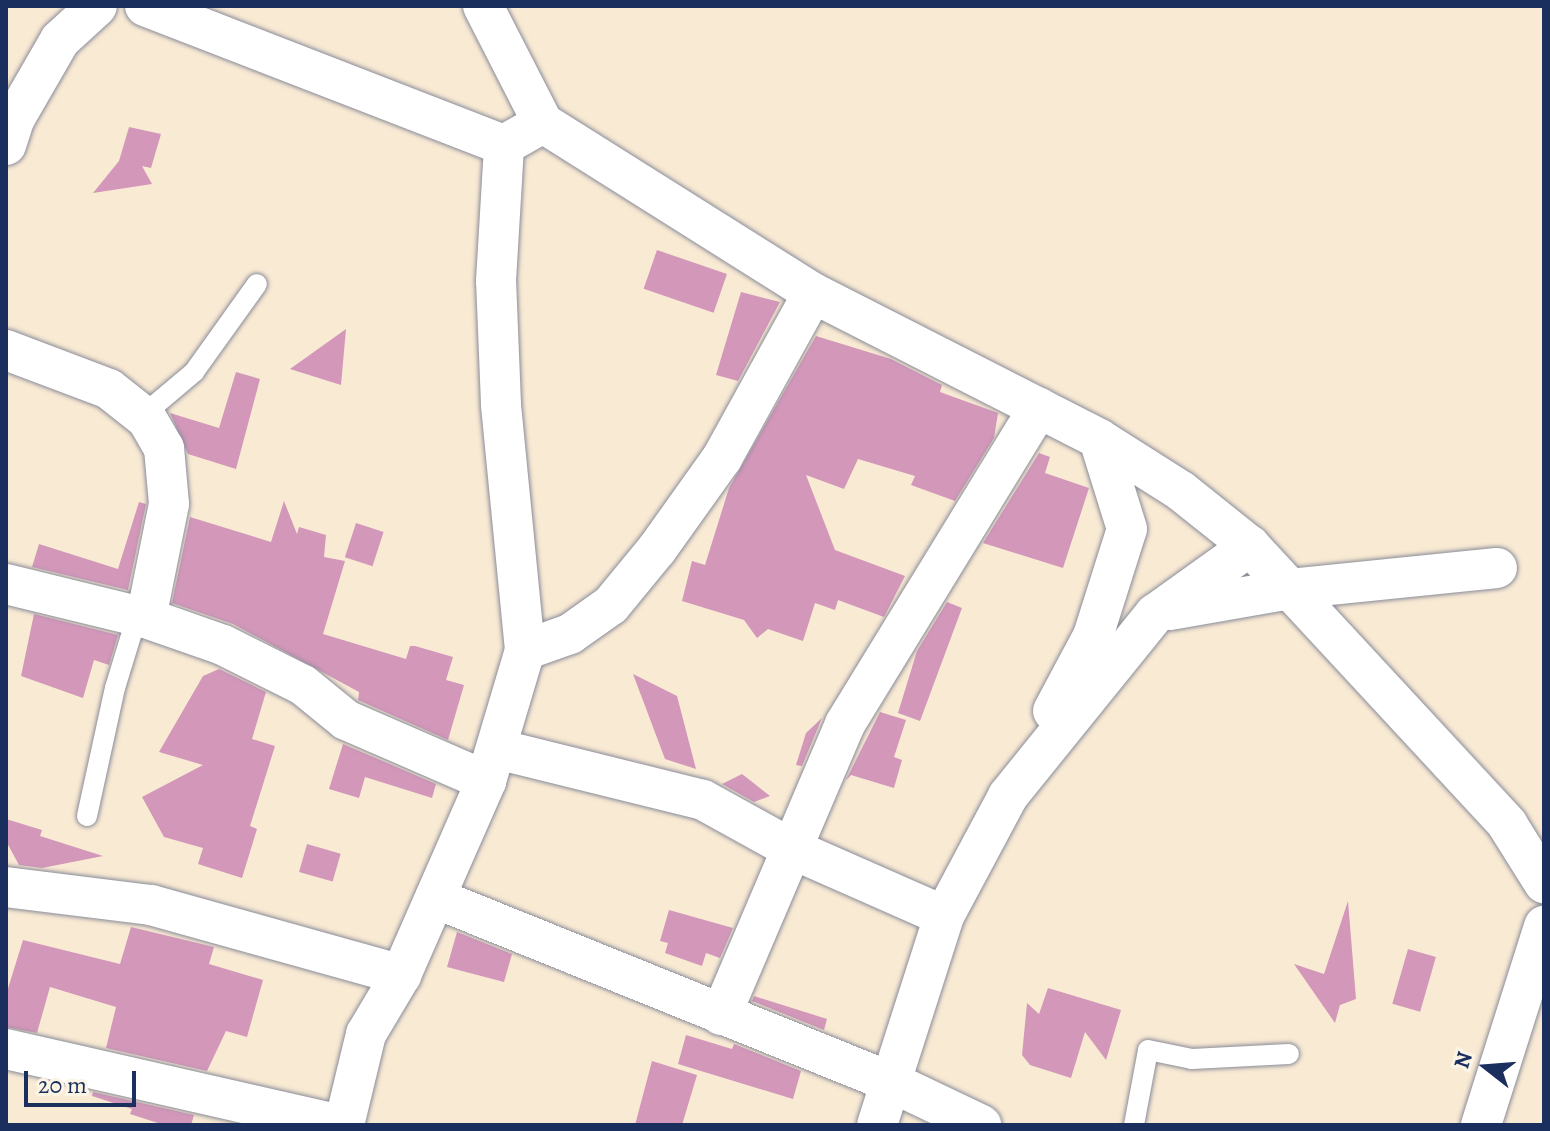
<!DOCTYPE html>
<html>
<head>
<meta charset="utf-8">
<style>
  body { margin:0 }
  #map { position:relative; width:1550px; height:1131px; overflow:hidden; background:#f9ead4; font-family:Alegreya,serif }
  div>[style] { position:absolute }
  .building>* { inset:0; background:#d397ba; transform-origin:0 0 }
  .roads { filter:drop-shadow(0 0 2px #8a8c99) drop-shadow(0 0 2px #8a8c99) }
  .service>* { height:20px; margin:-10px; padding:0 10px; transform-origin:10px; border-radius:10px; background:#fff }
  .minor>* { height:40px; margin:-20px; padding:0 20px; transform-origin:20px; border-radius:20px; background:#fff }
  span { translate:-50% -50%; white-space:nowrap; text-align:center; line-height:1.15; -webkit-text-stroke:6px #fcf5e5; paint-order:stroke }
  .frame { position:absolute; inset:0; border:8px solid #1b2f5e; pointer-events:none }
  .north { position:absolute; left:1446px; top:1027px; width:80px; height:80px; -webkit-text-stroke:6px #fcf5e5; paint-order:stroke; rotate:287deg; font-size:22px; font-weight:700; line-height:32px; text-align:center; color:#1b2f5e }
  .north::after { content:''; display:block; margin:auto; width:28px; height:36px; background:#1b2f5e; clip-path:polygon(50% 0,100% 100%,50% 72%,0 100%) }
  .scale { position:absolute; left:24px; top:1071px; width:112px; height:36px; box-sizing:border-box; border:4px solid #1b2f5e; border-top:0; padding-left:10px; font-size:24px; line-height:28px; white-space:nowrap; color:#1b2f5e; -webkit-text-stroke:6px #fcf5e5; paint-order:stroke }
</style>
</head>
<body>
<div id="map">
  <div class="building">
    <div style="clip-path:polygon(129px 127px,161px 134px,151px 168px,142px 166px,152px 184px,93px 193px,119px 161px)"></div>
    <div style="left:657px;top:250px;width:74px;height:41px;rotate:19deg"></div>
    <div style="clip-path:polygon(741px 292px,780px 302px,738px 381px,716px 375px)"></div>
    <div style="clip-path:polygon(346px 329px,341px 385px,290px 369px)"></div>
    <div style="clip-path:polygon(816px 336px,891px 359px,942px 385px,940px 392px,998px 413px,994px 438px,955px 501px,911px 485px,915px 476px,858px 459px,844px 489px,806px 475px,835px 550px,905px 576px,884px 617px,838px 600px,835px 610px,815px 603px,803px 641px,768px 629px,757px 638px,744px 620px,682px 601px,692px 561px,705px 565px,729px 488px)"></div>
    <div style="clip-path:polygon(236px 372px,260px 379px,236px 469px,188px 454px,170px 413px,219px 428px)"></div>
    <div style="clip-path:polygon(1039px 453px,1050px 457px,1045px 473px,1089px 488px,1063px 568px,983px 543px)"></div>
    <div style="clip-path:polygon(284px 501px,297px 534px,299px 527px,326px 535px,324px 557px,345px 561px,323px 634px,406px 659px,410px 646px,415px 646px,453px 657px,446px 680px,464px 685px,448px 740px,358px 700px,359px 692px,233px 624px,172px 603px,190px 517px,271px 542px)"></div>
    <div style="clip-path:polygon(139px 502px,146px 504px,128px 590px,32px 567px,39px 544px,118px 569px)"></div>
    <div style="left:356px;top:523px;width:29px;height:36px;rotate:18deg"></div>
    <div style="clip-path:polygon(947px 602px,962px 608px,920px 721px,898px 713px,917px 651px)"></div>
    <div style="clip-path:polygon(34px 614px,118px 635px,109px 665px,94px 660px,83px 698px,21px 676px)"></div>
    <div style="clip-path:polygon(219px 669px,266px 692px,252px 739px,275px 746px,250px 826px,257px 829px,242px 878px,198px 864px,203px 848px,164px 837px,142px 797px,203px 765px,159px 752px,203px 676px)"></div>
    <div style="clip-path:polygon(633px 674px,677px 696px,696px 769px,665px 759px)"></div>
    <div style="clip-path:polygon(880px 712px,906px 720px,894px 757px,902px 760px,894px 788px,851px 775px,846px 780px)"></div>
    <div style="clip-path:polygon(822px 718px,802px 766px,796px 765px,806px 733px)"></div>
    <div style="clip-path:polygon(343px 744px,436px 784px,432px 798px,365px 777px,359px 798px,329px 789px)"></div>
    <div style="clip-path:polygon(742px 774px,770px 796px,754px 802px,722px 784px)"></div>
    <div style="clip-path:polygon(6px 819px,42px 830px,40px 836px,103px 856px,42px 868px,19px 865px,6px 841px)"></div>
    <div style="left:307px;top:844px;width:35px;height:29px;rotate:16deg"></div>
    <div style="clip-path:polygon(1348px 901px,1356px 999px,1340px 1005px,1335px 1023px,1294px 964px,1324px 974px)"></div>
    <div style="clip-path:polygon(669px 910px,733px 928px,720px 958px,706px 953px,702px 966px,665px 953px,668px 943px,660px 941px)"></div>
    <div style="clip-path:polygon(131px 927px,214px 947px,209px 964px,263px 980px,247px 1037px,226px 1031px,207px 1071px,106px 1048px,116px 1007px,50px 987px,37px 1033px,6px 1027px,6px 995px,23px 940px,120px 964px)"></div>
    <div style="clip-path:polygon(457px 932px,512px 954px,504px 982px,447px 967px)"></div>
    <div style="left:1408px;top:949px;width:29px;height:57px;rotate:16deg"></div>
    <div style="clip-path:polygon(1048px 988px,1121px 1010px,1106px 1060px,1085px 1032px,1071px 1078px,1030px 1065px,1022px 1055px,1027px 1003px,1039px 1014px)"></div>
    <div style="clip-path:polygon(754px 996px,827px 1019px,824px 1030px,752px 1001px)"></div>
    <div style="clip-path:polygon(686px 1035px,732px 1049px,734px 1044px,801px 1071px,793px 1099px,678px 1064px)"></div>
    <div style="clip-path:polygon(652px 1061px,697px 1075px,682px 1125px,635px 1125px)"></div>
    <div style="clip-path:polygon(93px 1092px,194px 1115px,191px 1125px,164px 1125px,130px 1114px,132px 1109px,92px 1096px)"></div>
  </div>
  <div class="roads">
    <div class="service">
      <div style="left:143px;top:415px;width:67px;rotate:-40.1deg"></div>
      <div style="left:194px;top:372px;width:108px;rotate:-54.4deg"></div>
      <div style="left:87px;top:816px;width:131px;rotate:-77.7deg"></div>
      <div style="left:115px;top:688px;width:75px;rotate:-73deg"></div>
      <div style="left:1134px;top:1125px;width:76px;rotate:-79.4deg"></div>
      <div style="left:1148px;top:1050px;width:45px;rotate:11.6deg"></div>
      <div style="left:1192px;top:1059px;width:97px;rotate:-3deg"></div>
    </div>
    <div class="minor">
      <div style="left:145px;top:6px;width:385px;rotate:21.2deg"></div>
      <div style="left:483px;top:6px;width:131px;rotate:62.9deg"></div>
      <div style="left:543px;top:123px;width:319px;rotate:32.2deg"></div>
      <div style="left:813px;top:293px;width:321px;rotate:27deg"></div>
      <div style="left:1099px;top:439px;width:97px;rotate:32.4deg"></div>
      <div style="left:1181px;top:491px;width:88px;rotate:38.6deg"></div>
      <div style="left:1250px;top:546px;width:379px;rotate:47.2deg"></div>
      <div style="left:1507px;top:824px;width:70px;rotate:57.9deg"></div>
      <div style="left:6px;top:145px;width:28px;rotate:-72deg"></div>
      <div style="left:15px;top:118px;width:90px;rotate:-60deg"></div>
      <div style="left:60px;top:40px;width:50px;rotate:-42.6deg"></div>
      <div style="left:6px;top:350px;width:110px;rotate:20.7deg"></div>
      <div style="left:109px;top:389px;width:48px;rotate:38.3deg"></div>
      <div style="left:147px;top:419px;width:34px;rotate:60deg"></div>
      <div style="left:164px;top:448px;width:56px;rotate:84.9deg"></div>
      <div style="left:169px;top:504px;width:116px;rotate:101.4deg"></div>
      <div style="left:6px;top:584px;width:144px;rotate:13.7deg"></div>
      <div style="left:146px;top:618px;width:82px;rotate:19.3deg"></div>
      <div style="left:223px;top:645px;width:89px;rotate:26.6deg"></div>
      <div style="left:303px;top:685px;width:55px;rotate:39.1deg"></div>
      <div style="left:346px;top:720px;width:153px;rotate:23.5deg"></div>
      <div style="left:1170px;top:610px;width:122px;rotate:-9.9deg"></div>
      <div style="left:1290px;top:589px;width:208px;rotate:-5.8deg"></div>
      <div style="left:525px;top:650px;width:48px;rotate:-19.6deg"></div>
      <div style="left:570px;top:634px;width:50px;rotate:-35.3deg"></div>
      <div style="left:611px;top:605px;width:72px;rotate:-50.6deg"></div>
      <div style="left:657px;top:549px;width:112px;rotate:-54.5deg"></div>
      <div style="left:722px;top:458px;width:188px;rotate:-61.1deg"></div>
      <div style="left:1053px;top:711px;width:85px;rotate:-61.9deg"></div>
      <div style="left:1093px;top:636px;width:112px;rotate:-72.4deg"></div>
      <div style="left:1127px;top:529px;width:94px;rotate:-107.3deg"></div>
      <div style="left:497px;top:749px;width:212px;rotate:13.9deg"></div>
      <div style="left:703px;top:800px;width:99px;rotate:28.9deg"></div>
      <div style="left:790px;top:848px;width:168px;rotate:23.8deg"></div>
      <div style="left:6px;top:887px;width:146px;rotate:7.1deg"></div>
      <div style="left:151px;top:905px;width:260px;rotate:15.6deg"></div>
      <div style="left:435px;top:898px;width:492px;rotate:22deg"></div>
      <div style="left:891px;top:1082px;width:100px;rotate:25.5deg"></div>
      <div style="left:721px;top:1015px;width:316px;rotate:-66.9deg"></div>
      <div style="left:845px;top:724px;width:371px;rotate:-58.5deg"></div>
      <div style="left:6px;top:1049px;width:343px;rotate:12.8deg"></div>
      <div style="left:344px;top:1125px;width:94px;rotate:-76.4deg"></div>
      <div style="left:366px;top:1034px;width:69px;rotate:-59.3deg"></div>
      <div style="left:401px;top:975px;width:212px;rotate:-66.3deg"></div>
      <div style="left:486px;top:781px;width:137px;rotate:-73.4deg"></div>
      <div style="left:525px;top:650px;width:247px;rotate:-95.6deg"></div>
      <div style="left:501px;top:404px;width:123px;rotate:-92.3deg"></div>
      <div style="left:496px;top:281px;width:136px;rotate:-86.6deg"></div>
      <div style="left:504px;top:145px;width:45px;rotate:-29.4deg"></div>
      <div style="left:877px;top:1125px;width:219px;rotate:-72.2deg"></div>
      <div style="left:944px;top:916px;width:136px;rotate:-61.9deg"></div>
      <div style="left:1008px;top:796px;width:234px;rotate:-51.1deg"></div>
      <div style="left:1155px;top:614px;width:117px;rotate:-35.6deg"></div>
      <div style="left:1481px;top:1125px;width:209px;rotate:-72.4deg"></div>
    </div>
  </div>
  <div class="frame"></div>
  <div class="north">N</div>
  <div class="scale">20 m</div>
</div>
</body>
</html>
